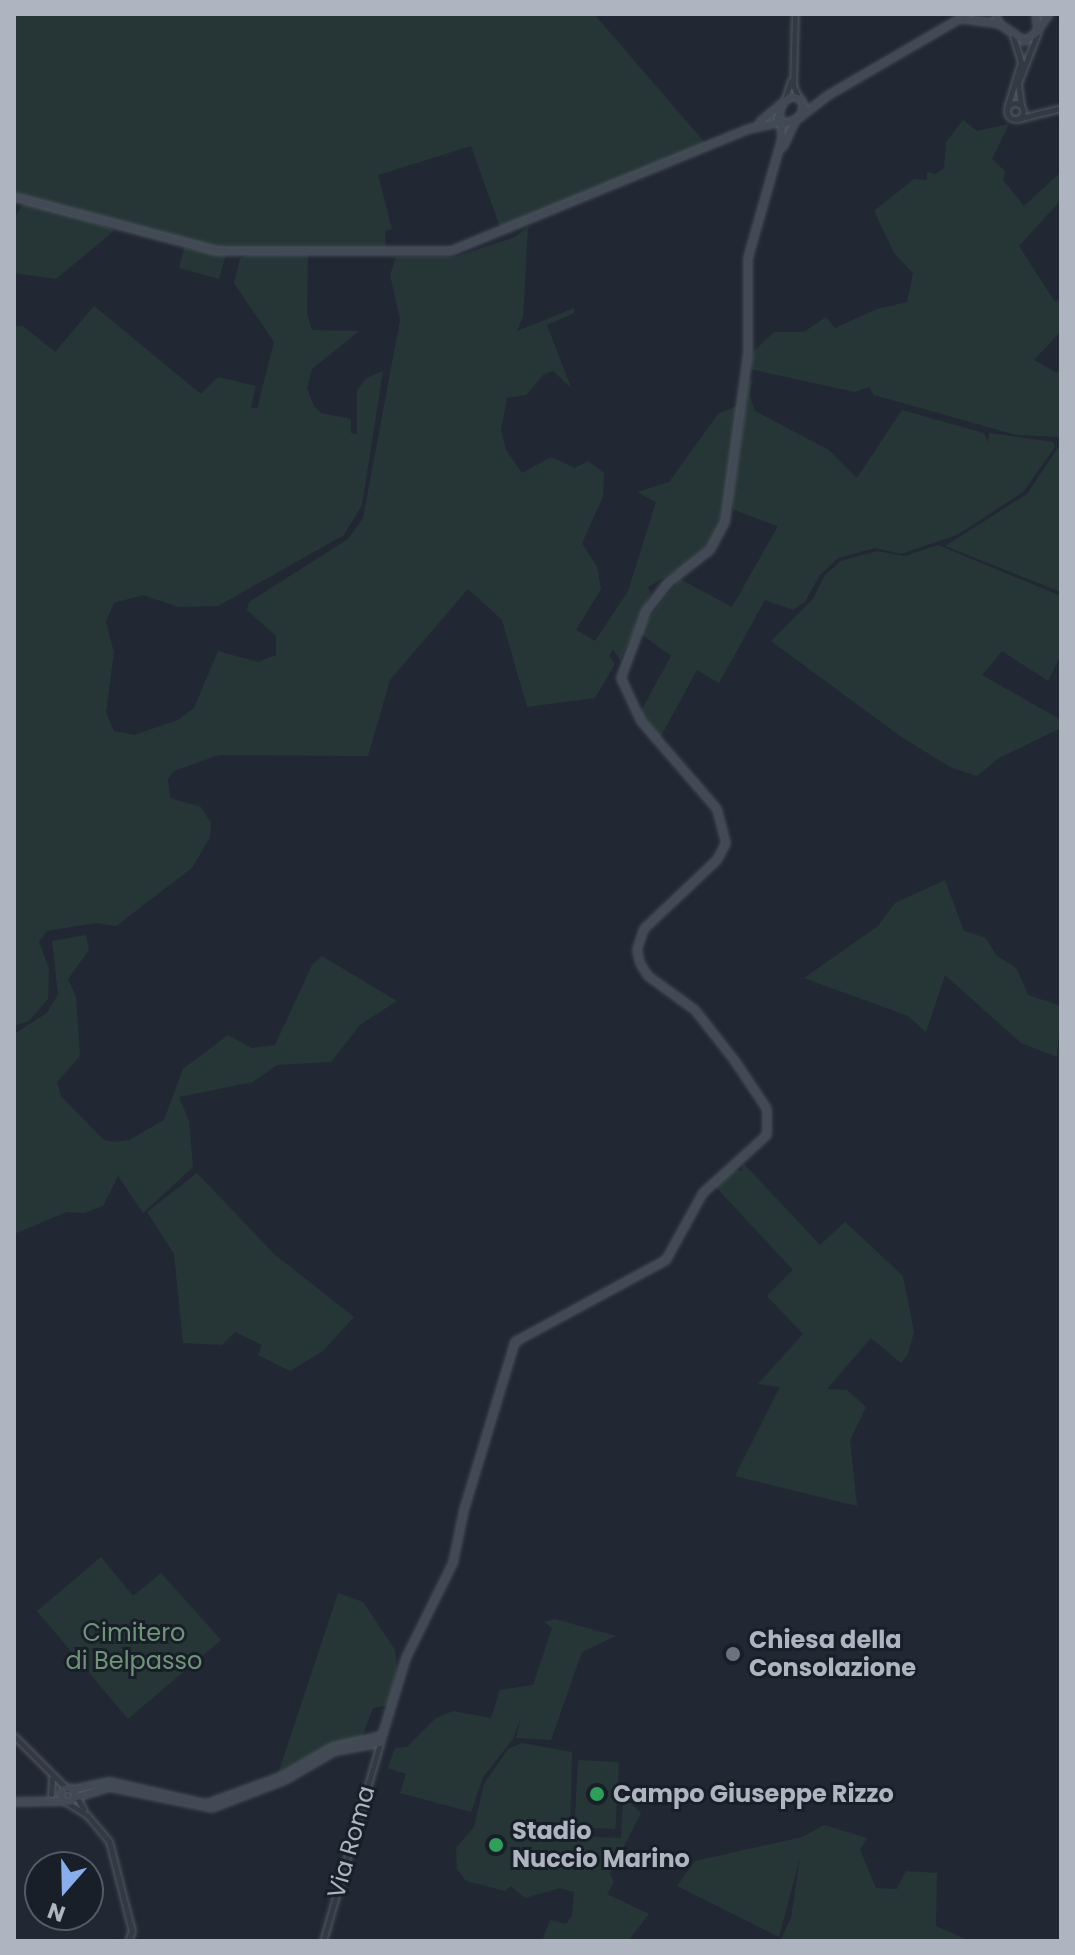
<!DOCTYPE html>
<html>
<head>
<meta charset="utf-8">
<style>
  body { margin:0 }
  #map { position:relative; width:1075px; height:1955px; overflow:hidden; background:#212833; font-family:Poppins,sans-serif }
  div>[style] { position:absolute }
  .green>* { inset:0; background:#263636; transform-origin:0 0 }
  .roads { filter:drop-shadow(0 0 2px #515862) drop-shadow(0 0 2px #515862) }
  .tertiary>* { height:5px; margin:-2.5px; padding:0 2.5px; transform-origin:2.5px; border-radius:2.5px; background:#343a44 }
  .tertiary>.ring { margin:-2.5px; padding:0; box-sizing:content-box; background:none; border:5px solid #343a44; border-radius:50% }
  .secondary>* { height:6px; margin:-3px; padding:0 3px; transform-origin:3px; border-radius:3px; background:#424a56 }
  .secondary>.ring { margin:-3px; padding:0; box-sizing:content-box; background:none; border:6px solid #424a56; border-radius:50% }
  .dots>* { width:22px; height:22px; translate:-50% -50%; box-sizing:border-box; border:4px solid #191f28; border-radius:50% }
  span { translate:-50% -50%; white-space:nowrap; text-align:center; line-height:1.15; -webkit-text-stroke:6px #191f28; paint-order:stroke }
  .park-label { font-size:24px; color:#709478 }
  .poi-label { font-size:24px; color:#aeb5c1; font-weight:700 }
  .left { translate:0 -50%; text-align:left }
  .street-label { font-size:24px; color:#aeb5c1 }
  .frame { position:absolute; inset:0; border:16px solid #aeb5c1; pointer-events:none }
  .north { position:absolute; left:24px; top:1851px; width:80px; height:80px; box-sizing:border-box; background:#191f28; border:2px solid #555b65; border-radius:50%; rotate:200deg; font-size:22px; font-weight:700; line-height:32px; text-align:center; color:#aeb5c1 }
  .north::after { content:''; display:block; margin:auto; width:28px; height:36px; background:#88aeeb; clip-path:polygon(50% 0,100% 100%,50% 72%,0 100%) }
</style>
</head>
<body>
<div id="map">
  <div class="green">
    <div style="clip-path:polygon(14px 14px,594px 14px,706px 144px,501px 230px,471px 146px,378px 175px,392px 229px,385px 231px,386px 249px,217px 248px,14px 193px)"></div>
    <div style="clip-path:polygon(963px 120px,977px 131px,1009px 124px,992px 159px,1005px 171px,1003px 180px,1024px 206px,1061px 172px,1061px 200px,1019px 246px,1055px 302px,1061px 298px,1061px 331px,1034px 360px,1057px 373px,1061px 369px,1061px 437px,1016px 435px,874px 395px,869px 387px,855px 392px,750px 369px,753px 352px,774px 332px,804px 332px,826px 317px,835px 328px,877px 309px,907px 302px,913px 273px,894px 253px,874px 211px,914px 179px,927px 180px,927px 172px,936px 174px,944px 168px,946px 142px)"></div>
    <div style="clip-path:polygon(33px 204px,82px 218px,115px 230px,56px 279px,14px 273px,14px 219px,22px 205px)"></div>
    <div style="clip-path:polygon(528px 227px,523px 317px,517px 331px,574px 308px,574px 313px,547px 325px,571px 388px,553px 371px,544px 374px,526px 395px,507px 398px,501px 430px,506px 450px,522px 473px,551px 457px,575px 468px,588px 461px,604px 473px,603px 497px,582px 543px,597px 567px,601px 589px,576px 630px,595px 641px,628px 591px,656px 502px,637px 492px,669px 482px,718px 414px,739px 405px,722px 521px,712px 541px,689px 563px,648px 587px,651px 593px,620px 660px,613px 649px,609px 656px,615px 664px,595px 698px,527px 707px,502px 620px,468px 589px,390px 680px,368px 756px,219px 755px,174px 771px,168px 779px,170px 798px,201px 807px,211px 823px,210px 837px,192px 868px,116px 926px,96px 923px,47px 931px,39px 941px,49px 969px,48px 999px,29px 1021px,14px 1026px,14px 326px,23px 326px,55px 352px,94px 306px,201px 394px,218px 377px,256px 386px,251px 407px,257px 409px,274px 342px,234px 283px,240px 259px,249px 254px,308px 255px,307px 313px,312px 330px,359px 331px,312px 369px,307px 388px,314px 406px,321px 413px,351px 419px,351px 433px,357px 434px,357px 391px,366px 378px,383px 371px,362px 505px,344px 535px,218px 606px,179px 607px,143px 595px,114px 603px,106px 622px,114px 652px,106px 712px,114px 731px,134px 735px,178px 720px,194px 708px,218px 651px,258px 662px,276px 655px,276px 636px,247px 610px,249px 602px,348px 539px,363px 518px,400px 320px,390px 275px,396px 257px,454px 257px,515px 237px)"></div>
    <div style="clip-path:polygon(184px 248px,226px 254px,219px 279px,179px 268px)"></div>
    <div style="clip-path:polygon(752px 379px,750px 396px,755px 411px,829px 450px,857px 478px,902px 410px,984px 433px,988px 442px,989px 433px,1053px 442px,1055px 447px,1023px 492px,959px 534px,901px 554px,875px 548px,838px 558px,819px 576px,805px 602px,793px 610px,765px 600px,719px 683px,697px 670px,660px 738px,640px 713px,671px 656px,641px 634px,643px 625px,680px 579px,732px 607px,778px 526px,734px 510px,732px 502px,749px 382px)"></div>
    <div style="clip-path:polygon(1061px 443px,1061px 592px,945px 546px,1027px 494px)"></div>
    <div style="clip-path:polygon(938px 545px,1061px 596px,1061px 655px,1048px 681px,1002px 651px,982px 675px,1061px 720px,1061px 728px,999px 758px,977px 776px,950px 767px,900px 736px,771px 641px,813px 599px,825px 575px,841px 561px,877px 551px,905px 556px)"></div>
    <div style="clip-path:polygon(945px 880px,964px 931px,986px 938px,996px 955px,1017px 969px,1028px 995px,1061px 1006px,1057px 1057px,1021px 1043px,945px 975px,926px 1032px,908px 1016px,804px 978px,878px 926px,895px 903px)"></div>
    <div style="clip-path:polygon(86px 935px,89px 950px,68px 979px,76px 997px,80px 1056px,57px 1082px,61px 1096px,104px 1140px,115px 1142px,129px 1140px,164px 1120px,183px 1069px,228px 1035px,252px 1048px,275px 1045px,312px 965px,322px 956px,397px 1001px,360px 1025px,331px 1062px,277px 1065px,253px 1082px,179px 1097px,189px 1121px,193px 1167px,143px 1213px,118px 1176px,103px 1206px,84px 1213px,67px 1212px,14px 1234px,14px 1034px,47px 1013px,58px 994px,52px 941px)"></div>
    <div style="clip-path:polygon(743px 1163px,820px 1245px,845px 1222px,903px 1276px,914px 1332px,908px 1354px,901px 1363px,871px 1338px,827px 1389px,847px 1390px,866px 1407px,850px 1440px,857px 1506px,735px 1476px,780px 1387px,758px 1384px,803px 1334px,767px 1296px,793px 1270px,714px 1185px,733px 1170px,742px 1171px)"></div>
    <div style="clip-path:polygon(197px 1173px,274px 1254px,354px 1317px,323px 1351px,290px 1371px,258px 1355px,262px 1345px,235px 1332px,222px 1345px,183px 1343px,174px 1254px,147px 1212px)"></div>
    <div style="clip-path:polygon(101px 1557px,133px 1596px,161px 1573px,221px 1640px,128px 1719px,37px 1611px)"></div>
    <div style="clip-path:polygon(338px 1593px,363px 1602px,395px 1650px,397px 1668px,388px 1705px,373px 1708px,362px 1737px,324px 1748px,278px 1774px)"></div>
    <div style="clip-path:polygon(555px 1619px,616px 1636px,582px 1652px,551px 1740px,516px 1738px,520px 1720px,513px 1739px,483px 1777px,471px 1812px,400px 1793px,406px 1774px,388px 1768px,395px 1748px,407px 1747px,436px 1718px,453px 1711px,491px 1718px,500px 1690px,533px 1685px,552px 1628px,544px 1622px)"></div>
    <div style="clip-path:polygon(522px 1743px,572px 1752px,570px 1836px,621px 1838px,623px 1796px,641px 1813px,610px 1874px,614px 1882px,607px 1894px,649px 1914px,628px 1941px,542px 1941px,550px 1920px,566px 1924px,572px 1916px,574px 1892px,560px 1888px,525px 1898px,511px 1886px,505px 1891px,466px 1881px,457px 1869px,456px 1848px,474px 1827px,484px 1784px,508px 1749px)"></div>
    <div style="left:578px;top:1760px;width:41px;height:67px;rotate:3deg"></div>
    <div style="clip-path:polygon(824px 1825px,867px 1838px,860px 1850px,876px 1888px,897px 1889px,906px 1871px,937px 1873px,936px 1926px,970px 1941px,780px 1941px,791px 1918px,800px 1858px,779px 1937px,677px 1886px,695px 1861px,802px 1837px)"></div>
  </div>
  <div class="roads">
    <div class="tertiary">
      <div style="left:795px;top:14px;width:71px;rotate:91.6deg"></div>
      <div style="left:793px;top:85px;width:13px;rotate:67deg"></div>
      <div style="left:784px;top:102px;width:22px;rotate:-72deg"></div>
      <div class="ring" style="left:1007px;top:103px;width:11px;height:11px"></div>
      <div style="left:1021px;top:105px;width:22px;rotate:-98deg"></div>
      <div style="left:1018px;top:83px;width:55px;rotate:-68.6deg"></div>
      <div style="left:1007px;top:108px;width:48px;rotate:-73.1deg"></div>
      <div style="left:1021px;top:62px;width:27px;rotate:-107deg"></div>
      <div style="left:1017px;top:119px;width:45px;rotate:-14deg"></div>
      <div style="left:14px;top:1736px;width:75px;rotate:45deg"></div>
      <div style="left:51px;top:1794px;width:16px;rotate:-86deg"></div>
      <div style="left:75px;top:1794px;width:18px;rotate:61deg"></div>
      <div style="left:66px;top:1802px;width:25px;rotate:32deg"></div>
      <div style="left:87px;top:1815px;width:34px;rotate:50deg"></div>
      <div style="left:109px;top:1841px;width:93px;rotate:75.7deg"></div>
      <div style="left:132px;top:1931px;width:11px;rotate:112deg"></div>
      <div style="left:323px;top:1941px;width:206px;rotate:-73.9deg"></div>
    </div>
    <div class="secondary">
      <div style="left:996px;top:14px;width:9px;rotate:77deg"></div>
      <div style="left:998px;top:23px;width:32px;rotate:34deg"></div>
      <div style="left:1025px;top:41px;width:16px;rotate:-35deg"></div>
      <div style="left:1038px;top:32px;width:18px;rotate:-96deg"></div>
      <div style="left:963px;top:19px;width:35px;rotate:7deg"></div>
      <div style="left:1039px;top:28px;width:17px;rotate:-54deg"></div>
      <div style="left:799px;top:118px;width:36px;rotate:-38deg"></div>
      <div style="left:827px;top:96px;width:163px;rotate:-30.2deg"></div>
      <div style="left:760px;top:122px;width:40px;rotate:-40deg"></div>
      <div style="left:791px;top:96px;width:10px;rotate:17deg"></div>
      <div style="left:801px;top:99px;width:9px;rotate:69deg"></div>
      <div style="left:804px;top:107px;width:12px;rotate:114deg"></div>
      <div style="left:799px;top:118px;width:15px;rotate:157deg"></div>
      <div style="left:785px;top:124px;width:9px;rotate:-139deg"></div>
      <div style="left:778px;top:118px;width:15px;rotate:-74deg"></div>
      <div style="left:783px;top:147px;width:29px;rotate:-65deg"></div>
      <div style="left:14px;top:197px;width:210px;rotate:14.9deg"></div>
      <div style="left:217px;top:251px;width:234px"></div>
      <div style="left:451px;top:251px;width:321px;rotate:-22.3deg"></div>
      <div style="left:748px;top:129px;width:33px;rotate:-12deg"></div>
      <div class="ring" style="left:61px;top:1788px;width:8px;height:8px"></div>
      <div style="left:71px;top:1790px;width:40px;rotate:-12deg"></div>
      <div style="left:110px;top:1782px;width:98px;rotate:12.9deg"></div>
      <div style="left:206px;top:1804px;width:82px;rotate:-20deg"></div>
      <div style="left:283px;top:1776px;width:58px;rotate:-30.1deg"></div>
      <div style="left:333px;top:1747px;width:50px;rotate:-12.7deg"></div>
      <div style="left:74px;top:1798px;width:38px;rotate:-17deg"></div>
      <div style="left:110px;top:1787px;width:104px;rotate:11.6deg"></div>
      <div style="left:212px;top:1808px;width:78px;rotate:-21deg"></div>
      <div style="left:285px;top:1780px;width:58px;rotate:-30.1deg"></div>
      <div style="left:335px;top:1751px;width:46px;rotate:-10.1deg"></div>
      <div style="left:380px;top:1743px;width:89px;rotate:-73deg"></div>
      <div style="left:406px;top:1658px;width:106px;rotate:-63.7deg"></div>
      <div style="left:453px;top:1563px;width:54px;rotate:-78.3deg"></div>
      <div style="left:464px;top:1510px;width:176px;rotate:-73.1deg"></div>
      <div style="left:515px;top:1342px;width:172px;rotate:-28.5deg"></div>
      <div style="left:666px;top:1260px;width:77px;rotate:-61.1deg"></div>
      <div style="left:703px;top:1193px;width:86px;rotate:-42.2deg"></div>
      <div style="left:767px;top:1135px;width:26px;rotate:-90deg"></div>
      <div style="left:767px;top:1109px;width:58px;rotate:-123.7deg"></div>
      <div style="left:735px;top:1061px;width:65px;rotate:-128.1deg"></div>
      <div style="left:695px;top:1010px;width:58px;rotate:-144.1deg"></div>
      <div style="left:648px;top:976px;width:15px;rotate:-122deg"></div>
      <div style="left:640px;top:963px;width:13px;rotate:-103deg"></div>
      <div style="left:637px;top:950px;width:22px;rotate:-72deg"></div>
      <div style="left:644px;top:929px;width:100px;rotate:-43.4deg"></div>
      <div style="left:717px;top:860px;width:19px;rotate:-62deg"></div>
      <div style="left:726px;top:843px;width:35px;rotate:-105deg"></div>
      <div style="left:717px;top:809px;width:116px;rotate:-130.8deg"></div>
      <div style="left:641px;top:721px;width:47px;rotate:-114.9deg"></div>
      <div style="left:621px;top:678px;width:72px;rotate:-69.5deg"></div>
      <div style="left:646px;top:611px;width:37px;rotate:-52deg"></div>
      <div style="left:669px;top:582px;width:52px;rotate:-38deg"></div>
      <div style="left:710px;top:550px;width:32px;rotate:-62deg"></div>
      <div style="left:725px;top:522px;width:170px;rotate:-82.2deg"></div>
      <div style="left:748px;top:354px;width:96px;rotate:-90deg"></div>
      <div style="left:748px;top:258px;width:124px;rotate:-74.1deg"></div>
      <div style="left:782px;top:139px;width:17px;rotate:-93deg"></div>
      <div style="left:14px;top:1802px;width:50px;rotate:-1.1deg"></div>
    </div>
  </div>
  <div class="dots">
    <div style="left:733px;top:1654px;background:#6b7280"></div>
    <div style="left:597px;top:1794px;background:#2e9e5b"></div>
    <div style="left:496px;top:1845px;background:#2e9e5b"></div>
  </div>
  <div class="park-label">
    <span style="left:134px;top:1647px">Cimitero<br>di Belpasso</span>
  </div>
  <div class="poi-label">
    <span class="left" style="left:749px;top:1654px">Chiesa della<br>Consolazione</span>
    <span class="left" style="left:613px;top:1794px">Campo Giuseppe Rizzo</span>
    <span class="left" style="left:512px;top:1845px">Stadio<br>Nuccio Marino</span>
  </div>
  <div class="street-label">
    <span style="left:351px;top:1842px;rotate:-74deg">Via Roma</span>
  </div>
  <div class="frame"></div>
  <div class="north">N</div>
</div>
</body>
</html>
